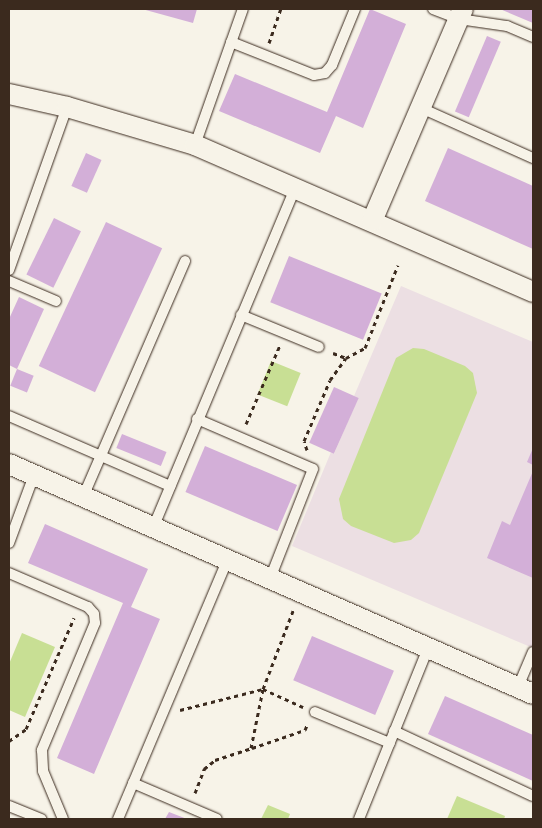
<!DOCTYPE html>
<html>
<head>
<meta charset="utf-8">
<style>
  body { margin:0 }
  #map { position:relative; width:542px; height:828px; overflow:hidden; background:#f7f3e8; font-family:"Playpen Sans",sans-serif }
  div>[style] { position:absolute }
  .built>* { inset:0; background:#ecdfe3 }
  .green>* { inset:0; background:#c8df94; transform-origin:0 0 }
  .building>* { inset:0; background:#d3afd8; transform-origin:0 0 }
  .path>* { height:3px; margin-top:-1.5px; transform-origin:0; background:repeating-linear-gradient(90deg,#3b2a1e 0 4px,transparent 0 8px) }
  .roads { filter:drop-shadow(0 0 1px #3b2a1e) drop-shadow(0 0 1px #3b2a1e) }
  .service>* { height:10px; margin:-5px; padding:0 5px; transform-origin:5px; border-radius:5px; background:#f7f3e8 }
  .minor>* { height:20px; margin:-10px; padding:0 10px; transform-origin:10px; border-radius:10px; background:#f7f3e8 }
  span { translate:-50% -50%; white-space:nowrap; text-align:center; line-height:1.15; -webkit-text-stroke:5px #f7f3e8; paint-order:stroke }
  .frame { position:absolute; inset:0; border:10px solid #3b2a1e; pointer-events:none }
</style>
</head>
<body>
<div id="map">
  <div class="built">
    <div style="clip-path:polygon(401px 286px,533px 342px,533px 648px,292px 546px,331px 452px,334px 454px,358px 398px,354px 396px)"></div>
  </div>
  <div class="green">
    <div style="clip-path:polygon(413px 348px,424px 349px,465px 366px,473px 373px,477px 393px,419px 533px,411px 540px,394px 543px,351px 526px,343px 519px,339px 499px,396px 358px)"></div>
    <div style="left:271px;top:361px;width:32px;height:36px;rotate:22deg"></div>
    <div style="clip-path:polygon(22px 633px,55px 647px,25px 717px,9px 710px,9px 664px)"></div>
    <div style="clip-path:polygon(457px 796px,505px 816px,504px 819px,447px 819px)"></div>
    <div style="clip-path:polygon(268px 805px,290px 814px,288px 819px,261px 819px)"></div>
  </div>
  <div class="building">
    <div style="clip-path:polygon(142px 9px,197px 9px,193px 23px)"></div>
    <div style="clip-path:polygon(370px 9px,406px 24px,363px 128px,336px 116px,320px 153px,219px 111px,235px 74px,327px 112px)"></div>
    <div style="clip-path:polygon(500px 9px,533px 9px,533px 23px)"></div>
    <div style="left:487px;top:36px;width:15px;height:82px;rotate:23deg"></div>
    <div style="clip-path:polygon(448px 148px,533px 186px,533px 249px,425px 201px)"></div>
    <div style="left:86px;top:153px;width:17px;height:36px;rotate:24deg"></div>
    <div style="left:54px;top:218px;width:30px;height:63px;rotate:26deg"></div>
    <div style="left:106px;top:222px;width:62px;height:159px;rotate:25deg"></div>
    <div style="left:289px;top:256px;width:100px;height:50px;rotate:22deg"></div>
    <div style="clip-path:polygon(19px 297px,44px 309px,17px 369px,9px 365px,9px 319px)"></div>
    <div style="left:17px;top:369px;width:18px;height:18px;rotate:22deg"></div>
    <div style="left:334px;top:387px;width:27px;height:61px;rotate:24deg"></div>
    <div style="left:122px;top:434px;width:48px;height:15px;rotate:22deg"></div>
    <div style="left:205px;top:446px;width:100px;height:50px;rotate:23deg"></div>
    <div style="clip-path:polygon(533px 448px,533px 465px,527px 462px)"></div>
    <div style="clip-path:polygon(533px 471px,533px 578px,487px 558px,502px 521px,510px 525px)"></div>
    <div style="clip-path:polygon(45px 524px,148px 569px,131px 607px,160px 619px,94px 774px,57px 758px,123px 603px,28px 563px)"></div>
    <div style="left:312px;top:636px;width:89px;height:48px;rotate:23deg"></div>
    <div style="clip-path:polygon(445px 696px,533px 735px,533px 781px,428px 734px)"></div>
    <div style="clip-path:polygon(169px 812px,187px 819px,165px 819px)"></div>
  </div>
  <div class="path">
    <div style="left:269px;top:43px;width:36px;rotate:-71deg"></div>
    <div style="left:333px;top:353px;width:14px;rotate:21deg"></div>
    <div style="left:246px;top:424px;width:86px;rotate:-66.7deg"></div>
    <div style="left:307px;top:450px;width:9px;rotate:-108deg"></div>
    <div style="left:304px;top:441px;width:66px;rotate:-66.9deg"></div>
    <div style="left:330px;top:380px;width:27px;rotate:-54deg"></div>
    <div style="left:346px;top:358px;width:21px;rotate:-28deg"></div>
    <div style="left:365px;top:348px;width:89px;rotate:-68.3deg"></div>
    <div style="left:180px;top:710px;width:86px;rotate:-14.2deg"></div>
    <div style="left:263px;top:689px;width:44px;rotate:24.2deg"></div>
    <div style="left:9px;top:741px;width:21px;rotate:-35deg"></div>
    <div style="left:26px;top:729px;width:121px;rotate:-66.6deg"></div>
    <div style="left:252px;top:748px;width:56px;rotate:-18.8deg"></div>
    <div style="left:305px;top:730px;width:5px;rotate:-68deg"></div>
    <div style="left:195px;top:793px;width:26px;rotate:-69deg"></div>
    <div style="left:204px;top:769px;width:14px;rotate:-39deg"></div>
    <div style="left:215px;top:760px;width:38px;rotate:-18deg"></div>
    <div style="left:251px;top:748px;width:60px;rotate:-78.5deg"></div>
    <div style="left:263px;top:689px;width:84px;rotate:-69deg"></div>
  </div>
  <div class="roads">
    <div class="service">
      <div style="left:433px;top:9px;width:28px;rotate:21deg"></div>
      <div style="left:459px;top:19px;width:49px;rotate:8.3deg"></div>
      <div style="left:507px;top:26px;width:28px;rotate:23deg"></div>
      <div style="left:231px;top:42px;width:89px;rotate:21.7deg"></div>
      <div style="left:314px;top:75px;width:11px;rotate:-10deg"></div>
      <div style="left:325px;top:73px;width:11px;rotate:-49deg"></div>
      <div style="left:332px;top:65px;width:61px;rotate:-67.7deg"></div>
      <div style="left:421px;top:108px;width:123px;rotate:24.1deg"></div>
      <div style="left:195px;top:145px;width:144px;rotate:-70.6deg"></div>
      <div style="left:9px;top:270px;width:173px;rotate:-70.4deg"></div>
      <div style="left:9px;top:281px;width:51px;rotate:23.1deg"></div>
      <div style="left:241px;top:315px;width:84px;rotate:22.3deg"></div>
      <div style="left:9px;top:416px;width:176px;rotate:23.5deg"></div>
      <div style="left:197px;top:419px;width:126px;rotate:23.3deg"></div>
      <div style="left:313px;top:469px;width:118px;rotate:111.4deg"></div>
      <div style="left:83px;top:497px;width:257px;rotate:-66.6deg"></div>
      <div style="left:153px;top:528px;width:368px;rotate:-67.3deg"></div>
      <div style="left:9px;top:543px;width:72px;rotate:-69.8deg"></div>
      <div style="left:9px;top:573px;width:86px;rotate:23.3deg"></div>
      <div style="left:88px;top:607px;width:9px;rotate:49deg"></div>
      <div style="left:94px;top:614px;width:9px;rotate:84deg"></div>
      <div style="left:95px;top:623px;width:138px;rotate:112.7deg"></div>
      <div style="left:42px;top:750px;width:21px;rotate:87deg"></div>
      <div style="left:43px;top:771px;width:52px;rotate:67.4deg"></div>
      <div style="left:518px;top:687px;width:38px;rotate:-67deg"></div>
      <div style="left:315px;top:712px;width:81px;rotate:22.5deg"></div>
      <div style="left:394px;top:731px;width:153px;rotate:25.1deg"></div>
      <div style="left:133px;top:783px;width:91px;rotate:23.2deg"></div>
      <div style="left:9px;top:806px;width:35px;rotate:22deg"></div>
      <div style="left:118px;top:819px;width:280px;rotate:-67.1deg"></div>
      <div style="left:359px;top:819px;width:184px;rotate:-68deg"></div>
    </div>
    <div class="minor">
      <div style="left:9px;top:94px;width:59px;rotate:12.6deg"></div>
      <div style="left:67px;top:107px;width:134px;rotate:16.5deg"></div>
      <div style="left:195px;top:145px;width:369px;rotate:23.5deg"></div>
      <div style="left:372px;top:221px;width:231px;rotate:-66.8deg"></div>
      <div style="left:9px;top:464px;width:572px;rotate:23.7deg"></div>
    </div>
  </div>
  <div class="frame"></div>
</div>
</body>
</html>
